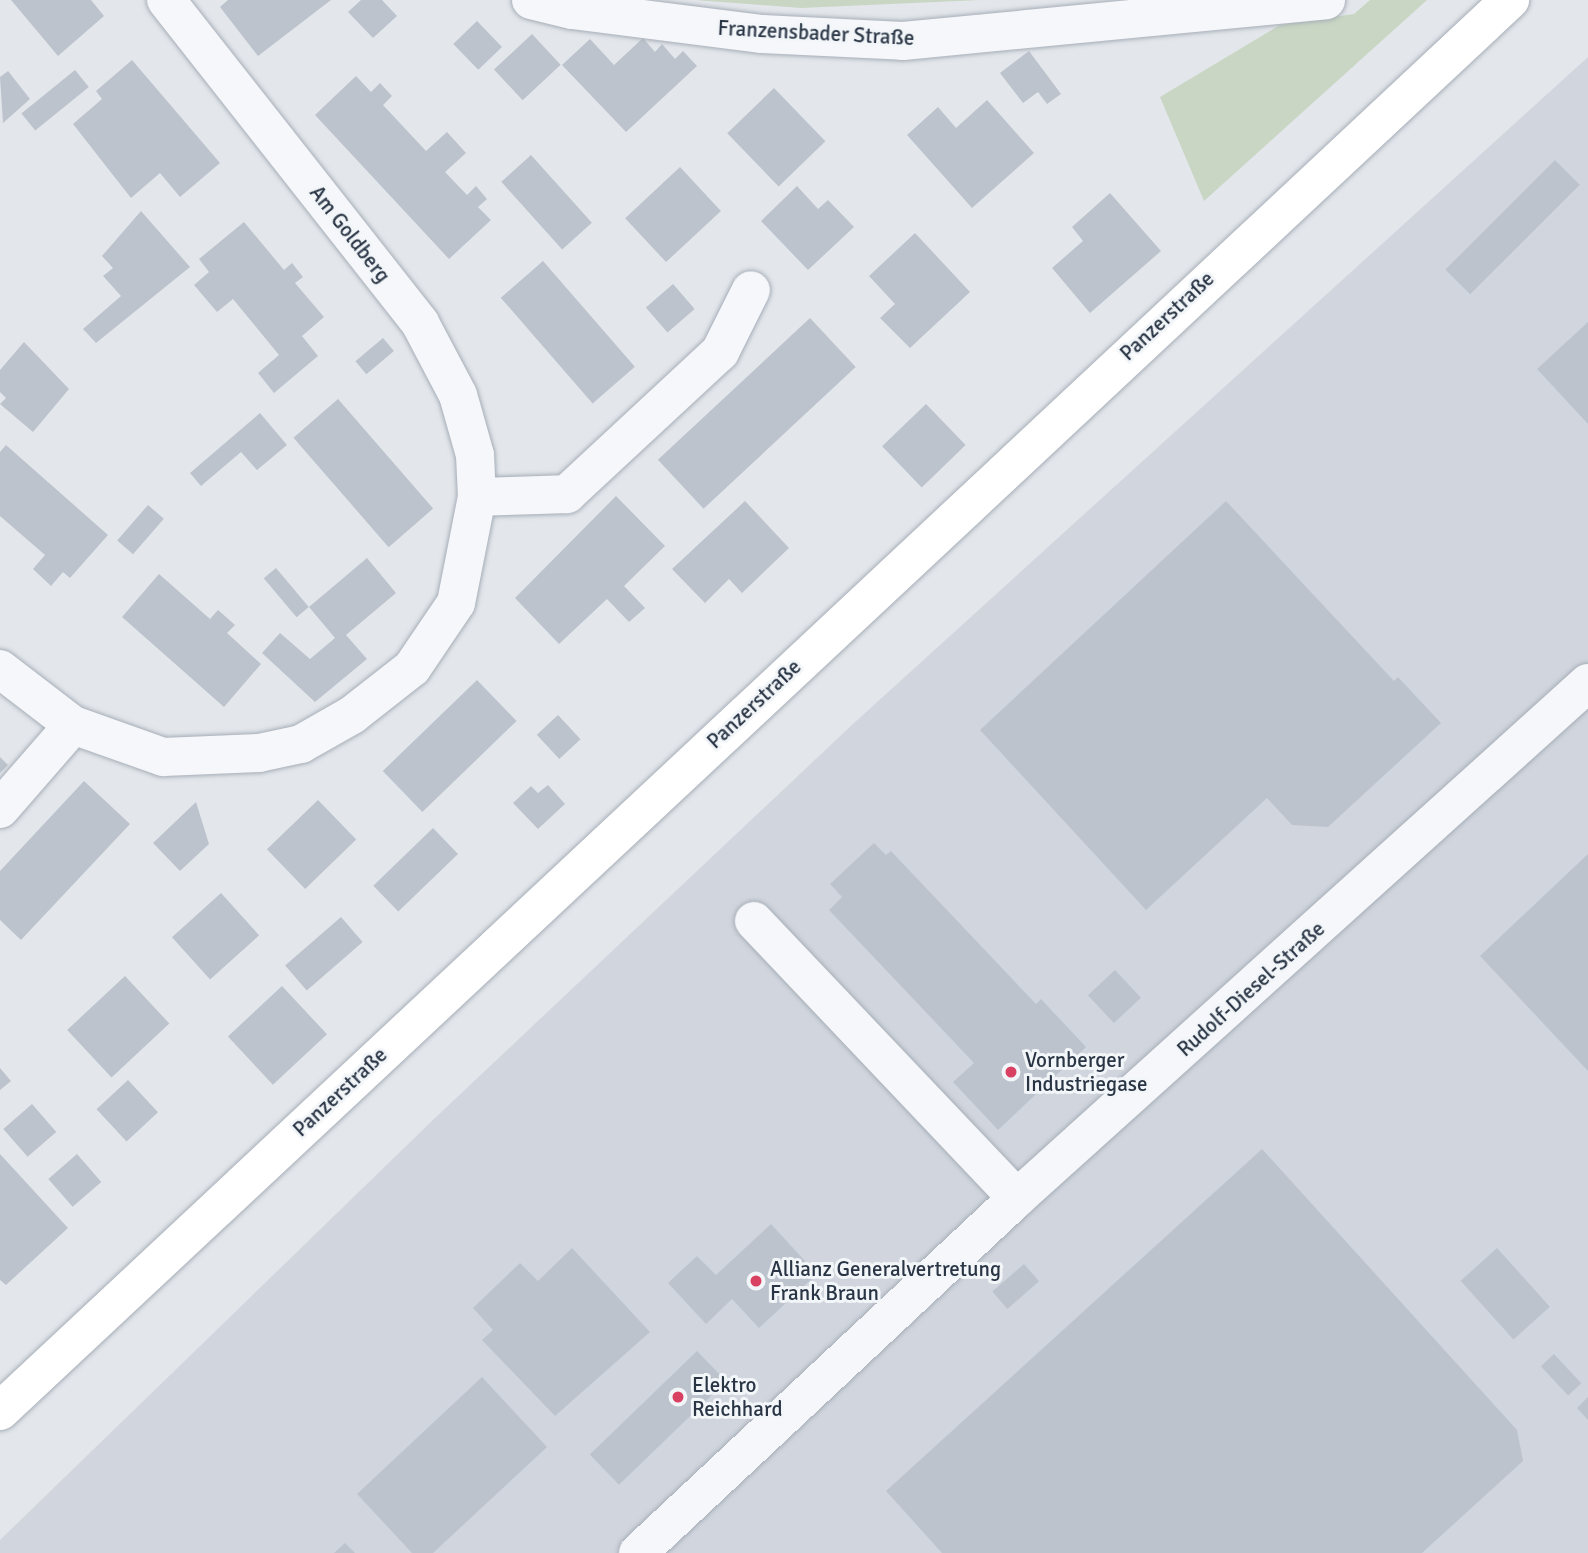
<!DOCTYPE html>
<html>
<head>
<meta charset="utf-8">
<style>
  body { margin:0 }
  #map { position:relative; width:1588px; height:1553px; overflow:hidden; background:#e3e7ec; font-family:Signika,sans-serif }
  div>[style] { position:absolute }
  .built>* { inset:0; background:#d1d6de }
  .green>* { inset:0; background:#c9d6c3 }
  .building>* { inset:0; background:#bcc3cc; transform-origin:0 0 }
  .roads { filter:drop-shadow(0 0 2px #a7aeb7) drop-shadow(0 0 2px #a7aeb7) }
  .minor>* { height:38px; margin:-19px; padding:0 19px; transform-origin:19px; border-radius:19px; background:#f6f7fa }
  .major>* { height:38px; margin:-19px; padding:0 19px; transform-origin:19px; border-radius:19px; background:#fff }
  .dots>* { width:19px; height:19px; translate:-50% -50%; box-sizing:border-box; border:4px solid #f3f6f9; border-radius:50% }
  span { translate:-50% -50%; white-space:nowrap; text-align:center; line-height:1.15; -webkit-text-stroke:6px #f3f6f9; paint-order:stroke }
  .street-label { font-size:21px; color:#293545 }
  .poi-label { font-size:21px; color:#293545 }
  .left { translate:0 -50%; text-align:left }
</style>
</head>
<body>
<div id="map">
  <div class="built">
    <div style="clip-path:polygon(1588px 57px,1588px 1553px,0 1553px,0 1540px,435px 1118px,854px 723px)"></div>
  </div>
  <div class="green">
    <div style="clip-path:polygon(695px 0,980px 0,801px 8px)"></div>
    <div style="clip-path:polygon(1370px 0,1427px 0,1204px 201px,1160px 97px,1280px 25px,1354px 14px)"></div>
  </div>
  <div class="building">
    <div style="clip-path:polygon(11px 0,91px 0,104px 16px,58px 56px)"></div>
    <div style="clip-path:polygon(228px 0,331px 0,258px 56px,220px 7px)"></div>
    <div style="clip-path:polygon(361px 0,382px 0,397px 16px,373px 38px,348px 12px)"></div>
    <div style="left:477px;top:21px;width:36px;height:33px;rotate:46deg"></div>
    <div style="left:532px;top:34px;width:42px;height:52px;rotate:47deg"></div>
    <div style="clip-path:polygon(643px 38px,655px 52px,662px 44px,675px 59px,683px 51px,697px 66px,626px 132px,562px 65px,590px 39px,614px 65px)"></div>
    <div style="clip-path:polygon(1029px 51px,1061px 94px,1047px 104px,1038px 92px,1023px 103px,1000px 73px)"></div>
    <div style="clip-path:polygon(132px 60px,220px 163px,180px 197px,160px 173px,131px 198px,73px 124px,102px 99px,96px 91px)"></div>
    <div style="left:75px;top:70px;width:22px;height:69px;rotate:51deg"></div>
    <div style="clip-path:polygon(8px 71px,30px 99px,3px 123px,0 77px)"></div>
    <div style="clip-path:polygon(356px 76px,371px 92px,380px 83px,392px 96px,383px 105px,426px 151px,447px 132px,466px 153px,445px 172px,467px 195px,476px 186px,487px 199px,478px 207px,491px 220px,449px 259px,315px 115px)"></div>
    <div style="left:774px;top:88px;width:74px;height:65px;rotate:46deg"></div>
    <div style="clip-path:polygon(987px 100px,1034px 153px,972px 208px,907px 135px,938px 107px,956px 128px)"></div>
    <div style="left:531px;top:155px;width:91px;height:40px;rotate:48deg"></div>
    <div style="left:1555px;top:160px;width:35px;height:155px;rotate:45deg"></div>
    <div style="left:680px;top:167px;width:60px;height:75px;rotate:47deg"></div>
    <div style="clip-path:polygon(797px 186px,818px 209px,828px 200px,854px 227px,808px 270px,761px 221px)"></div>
    <div style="clip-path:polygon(1110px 193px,1161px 251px,1090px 313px,1052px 268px,1083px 241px,1072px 227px)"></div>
    <div style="clip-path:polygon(141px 211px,190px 267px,96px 343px,83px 329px,121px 296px,103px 276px,113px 268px,102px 256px)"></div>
    <div style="clip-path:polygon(244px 222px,284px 270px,292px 263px,303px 277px,295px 283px,324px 317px,302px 336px,318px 356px,274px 393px,258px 373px,279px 355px,233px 299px,217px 312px,194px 285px,209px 272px,199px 259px)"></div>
    <div style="clip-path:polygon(915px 233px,970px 292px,910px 348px,880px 318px,895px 304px,869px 276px)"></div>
    <div style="left:543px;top:261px;width:140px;height:56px;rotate:49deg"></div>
    <div style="left:673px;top:284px;width:33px;height:36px;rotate:49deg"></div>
    <div style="left:810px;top:318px;width:67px;height:208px;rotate:47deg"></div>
    <div style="clip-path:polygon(1588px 322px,1588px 424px,1537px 369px)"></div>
    <div style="left:383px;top:338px;width:17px;height:36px;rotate:50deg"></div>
    <div style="clip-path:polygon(24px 342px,69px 389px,33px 432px,0 404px,6px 398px,0 392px,0 370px)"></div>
    <div style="left:338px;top:399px;width:145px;height:59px;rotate:49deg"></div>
    <div style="left:926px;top:404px;width:57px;height:61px;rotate:46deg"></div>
    <div style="clip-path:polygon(260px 413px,287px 445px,257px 470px,241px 452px,201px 486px,190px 473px)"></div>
    <div style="clip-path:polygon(6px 445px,108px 535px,70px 578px,63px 572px,51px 586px,33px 569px,45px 555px,0 516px,0 452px)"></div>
    <div style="clip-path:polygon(616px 496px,665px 546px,624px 586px,645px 608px,629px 622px,607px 599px,559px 644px,515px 598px)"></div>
    <div style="clip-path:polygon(745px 501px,789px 548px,742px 593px,729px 579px,705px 603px,672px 569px)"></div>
    <div style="clip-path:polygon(1226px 501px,1394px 681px,1398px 677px,1441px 723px,1328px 827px,1292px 825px,1267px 798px,1146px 910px,980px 730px)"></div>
    <div style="left:148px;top:505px;width:21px;height:47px;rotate:41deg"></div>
    <div style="clip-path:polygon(367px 558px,396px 593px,346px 635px,367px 659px,315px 702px,262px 653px,280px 633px,310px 659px,335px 638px,309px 607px)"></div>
    <div style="left:276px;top:568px;width:51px;height:16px;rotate:50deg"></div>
    <div style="clip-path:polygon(159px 574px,210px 619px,218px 610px,235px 625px,227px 633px,261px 664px,224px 707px,122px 617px)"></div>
    <div style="left:477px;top:680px;width:57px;height:131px;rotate:46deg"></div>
    <div style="left:558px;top:715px;width:33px;height:29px;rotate:47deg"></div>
    <div style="clip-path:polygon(0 757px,8px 765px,0 773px)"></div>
    <div style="clip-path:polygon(84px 781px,130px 824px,21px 940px,0 920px,0 871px)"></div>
    <div style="clip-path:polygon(548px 785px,565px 804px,538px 829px,513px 803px,531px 786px,538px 793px)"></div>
    <div style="left:318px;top:800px;width:55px;height:71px;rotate:46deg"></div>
    <div style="clip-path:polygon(196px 802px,209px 844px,180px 871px,153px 843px)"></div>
    <div style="left:433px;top:828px;width:36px;height:83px;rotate:46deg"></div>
    <div style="clip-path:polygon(874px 843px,886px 855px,891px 851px,1036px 1004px,1041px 999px,1086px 1047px,998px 1130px,953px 1082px,974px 1063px,829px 910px,842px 897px,830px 884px)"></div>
    <div style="clip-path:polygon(1588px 854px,1588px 1071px,1480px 956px)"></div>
    <div style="left:221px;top:893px;width:57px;height:66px;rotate:48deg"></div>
    <div style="left:341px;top:917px;width:33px;height:74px;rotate:49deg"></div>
    <div style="left:1115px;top:970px;width:38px;height:37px;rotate:47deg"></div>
    <div style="left:125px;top:976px;width:65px;height:79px;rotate:47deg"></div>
    <div style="left:282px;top:986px;width:66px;height:74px;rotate:47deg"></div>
    <div style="clip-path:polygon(0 1068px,11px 1081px,0 1090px)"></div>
    <div style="left:128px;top:1080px;width:44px;height:43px;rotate:47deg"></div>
    <div style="left:32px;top:1104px;width:37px;height:38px;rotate:49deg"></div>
    <div style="clip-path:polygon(1262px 1149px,1517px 1430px,1523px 1461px,1422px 1553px,942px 1553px,886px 1491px)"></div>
    <div style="clip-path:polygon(0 1154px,68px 1228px,6px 1285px,0 1280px)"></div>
    <div style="left:77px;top:1154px;width:37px;height:38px;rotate:49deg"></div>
    <div style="clip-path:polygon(771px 1224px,817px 1274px,759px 1328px,732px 1299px,706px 1324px,668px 1283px,697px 1256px,716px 1275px)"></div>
    <div style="clip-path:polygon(572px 1248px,650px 1332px,555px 1416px,482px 1340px,493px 1330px,473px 1308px,520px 1263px,538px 1281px)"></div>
    <div style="left:1497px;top:1248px;width:79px;height:49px;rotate:48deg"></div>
    <div style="left:1024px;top:1264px;width:23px;height:42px;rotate:49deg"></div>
    <div style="left:697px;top:1351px;width:42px;height:149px;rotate:46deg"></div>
    <div style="left:1554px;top:1354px;width:40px;height:18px;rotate:47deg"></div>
    <div style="clip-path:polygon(482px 1377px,547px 1447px,433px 1553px,412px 1553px,357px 1494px)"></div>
    <div style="clip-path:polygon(1588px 1397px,1588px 1420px,1577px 1408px)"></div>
    <div style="clip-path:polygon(345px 1543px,355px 1553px,334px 1553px)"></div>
  </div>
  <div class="roads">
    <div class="minor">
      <div style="left:166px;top:0;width:411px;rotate:51.8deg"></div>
      <div style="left:420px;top:323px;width:81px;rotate:62.2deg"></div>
      <div style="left:458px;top:395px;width:62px;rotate:74.2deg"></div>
      <div style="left:475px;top:455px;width:42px;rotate:87.3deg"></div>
      <div style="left:531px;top:0;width:42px;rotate:13.7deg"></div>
      <div style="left:572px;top:10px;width:192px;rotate:7.2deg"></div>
      <div style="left:762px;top:34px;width:141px;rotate:2.8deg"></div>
      <div style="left:903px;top:41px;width:425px;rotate:-5.5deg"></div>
      <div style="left:0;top:669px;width:92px;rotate:37.5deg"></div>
      <div style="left:73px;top:725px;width:96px;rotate:19.6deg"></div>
      <div style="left:163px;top:757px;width:96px;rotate:-2.4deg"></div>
      <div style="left:259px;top:753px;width:43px;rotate:-12.1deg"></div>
      <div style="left:301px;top:744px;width:59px;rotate:-29.6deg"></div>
      <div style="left:352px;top:715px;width:76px;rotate:-38.1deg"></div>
      <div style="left:412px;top:668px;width:78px;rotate:-55.9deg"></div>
      <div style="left:456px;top:603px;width:108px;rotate:-78.8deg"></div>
      <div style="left:477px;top:497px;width:90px;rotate:-1.9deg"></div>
      <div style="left:567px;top:494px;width:209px;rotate:-42.9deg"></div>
      <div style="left:720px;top:352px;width:69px;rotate:-63.4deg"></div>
      <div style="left:0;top:809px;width:111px;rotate:-49deg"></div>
      <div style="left:754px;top:921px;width:382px;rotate:46.5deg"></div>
      <div style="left:638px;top:1553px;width:519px;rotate:-43.13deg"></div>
      <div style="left:1017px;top:1198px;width:769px;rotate:-42.05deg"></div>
    </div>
    <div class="major">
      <div style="left:0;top:1411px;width:2067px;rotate:-43.06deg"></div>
    </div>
  </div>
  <div class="dots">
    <div style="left:1011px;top:1072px;background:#d84161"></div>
    <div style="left:756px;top:1281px;background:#d84161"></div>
    <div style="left:678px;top:1397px;background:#d84161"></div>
  </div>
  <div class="street-label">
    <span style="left:816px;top:33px;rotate:3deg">Franzensbader Straße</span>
    <span style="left:350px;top:234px;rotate:52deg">Am Goldberg</span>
    <span style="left:1167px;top:316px;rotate:-43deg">Panzerstraße</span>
    <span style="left:754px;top:704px;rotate:-43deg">Panzerstraße</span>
    <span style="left:1251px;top:989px;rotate:-42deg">Rudolf-Diesel-Straße</span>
    <span style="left:340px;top:1092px;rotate:-43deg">Panzerstraße</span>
  </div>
  <div class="poi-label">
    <span class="left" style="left:1025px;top:1072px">Vornberger<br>Industriegase</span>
    <span class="left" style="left:770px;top:1281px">Allianz Generalvertretung<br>Frank Braun</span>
    <span class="left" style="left:692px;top:1397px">Elektro<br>Reichhard</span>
  </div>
</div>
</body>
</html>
